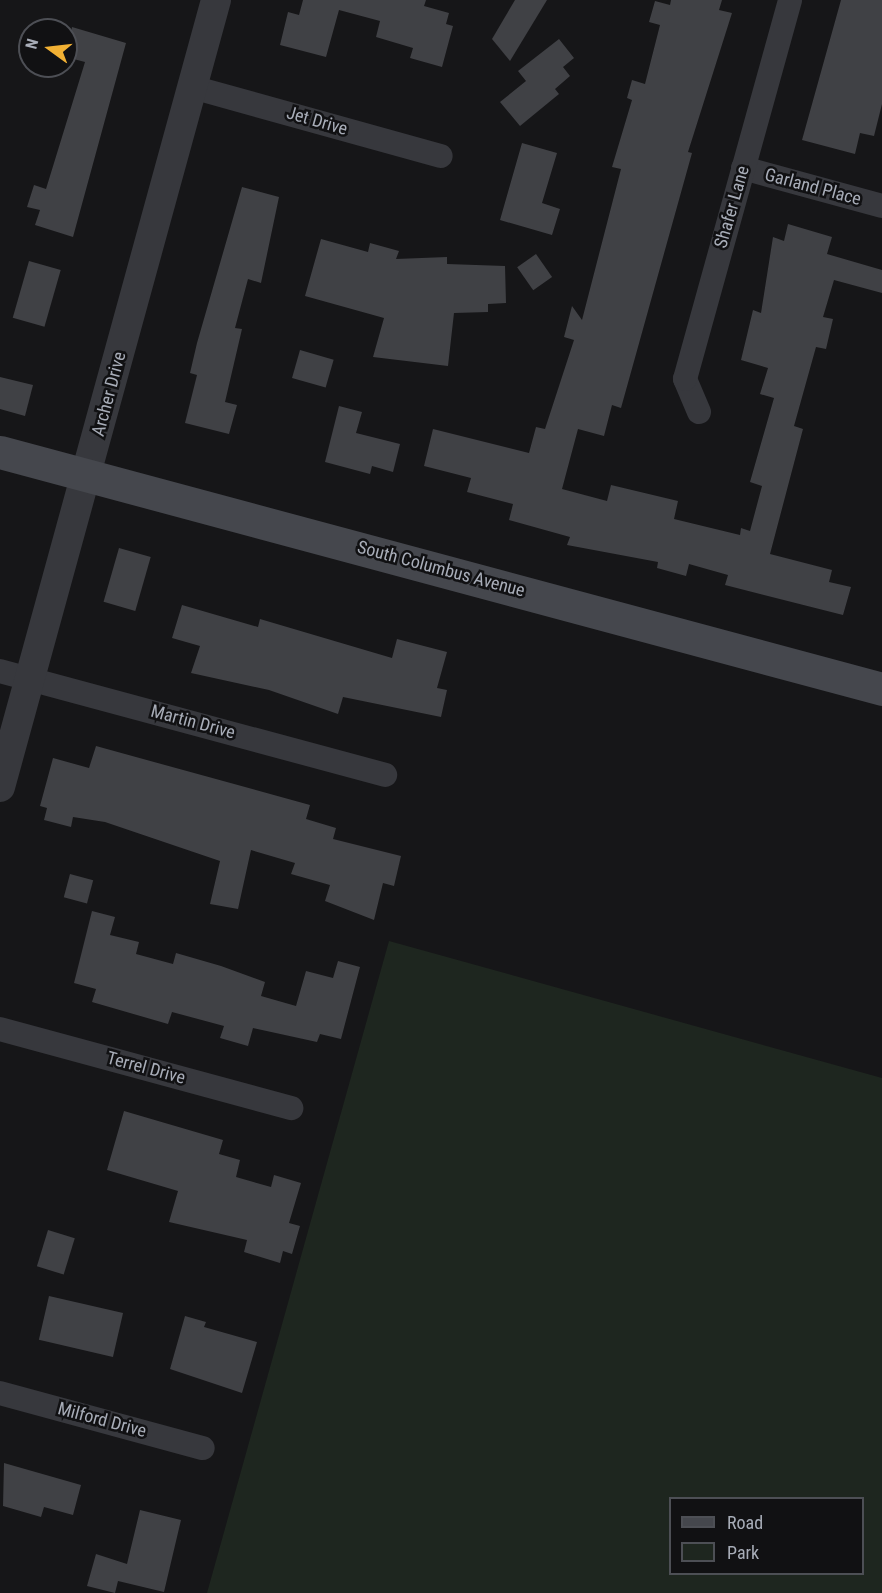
<!DOCTYPE html>
<html>
<head>
<meta charset="utf-8">
<style>
  body { margin:0 }
  #map { position:relative; width:882px; height:1593px; overflow:hidden; background:#161618; font-family:"Roboto Condensed",sans-serif }
  div>[style] { position:absolute }
  .green>* { inset:0; background:#1e261f }
  .building>* { inset:0; background:#404145; transform-origin:0 0 }
  .minor>* { height:24px; margin:-12px; padding:0 12px; transform-origin:12px; border-radius:12px; background:#37383d }
  .tertiary>* { height:30px; margin:-15px; padding:0 15px; transform-origin:15px; border-radius:15px; background:#37383d }
  .secondary>* { height:33px; margin:-16.5px; padding:0 16.5px; transform-origin:16.5px; border-radius:16.5px; background:#45474d }
  span { translate:-50% -50%; white-space:nowrap; text-align:center; line-height:1.15; -webkit-text-stroke:5px #111113; paint-order:stroke }
  .street-label { font-size:18px; color:#a8adb8 }
  .legend { position:absolute; left:669px; top:1497px; width:195px; height:78px; box-sizing:border-box; background:#111113; border:2px solid #4d4f55; margin:0; padding:8px 10px; list-style:none; font-size:18px; color:#a8adb8 }
  .legend li { display:flex; align-items:center; gap:12px; height:30px }
  .legend b { width:30px; border:2px solid #4d4f55 }
  .north { position:absolute; left:18px; top:18px; width:60px; height:60px; box-sizing:border-box; background:#111113; border:2px solid #4d4f55; border-radius:50%; rotate:285deg; font-size:16px; font-weight:700; line-height:24px; text-align:center; color:#a8adb8 }
  .north::after { content:''; display:block; margin:auto; width:21px; height:27px; background:#f2b134; clip-path:polygon(50% 0,100% 100%,50% 72%,0 100%) }
</style>
</head>
<body>
<div id="map">
  <div class="green">
    <div style="clip-path:polygon(evenodd,389px 941px,882px 1078px,882px 1593px,207px 1593px,389px 941px,670px 1498px,862px 1498px,862px 1574px,670px 1574px,670px 1498px)"></div>
  </div>
  <div class="building">
    <div style="clip-path:polygon(303px 0,426px 0,424px 6px,449px 13px,446px 24px,453px 26px,442px 67px,410px 58px,413px 48px,376px 37px,380px 21px,339px 10px,326px 57px,280px 45px,288px 12px,299px 15px)"></div>
    <div style="clip-path:polygon(515px 0,547px 0,510px 61px,492px 39px)"></div>
    <div style="clip-path:polygon(671px 0,722px 0,719px 10px,732px 13px,688px 152px,692px 153px,621px 408px,612px 405px,604px 436px,578px 429px,562px 489px,607px 501px,611px 485px,678px 501px,674px 519px,740px 535px,741px 528px,750px 531px,762px 486px,750px 482px,774px 398px,760px 394px,768px 368px,741px 360px,753px 310px,761px 313px,773px 237px,784px 241px,788px 224px,832px 237px,827px 254px,882px 270px,882px 293px,834px 280px,823px 317px,833px 319px,826px 349px,816px 347px,794px 426px,803px 429px,770px 554px,832px 570px,829px 582px,851px 587px,843px 615px,725px 585px,728px 575px,689px 564px,686px 576px,657px 568px,658px 562px,567px 545px,570px 537px,509px 520px,513px 504px,467px 492px,471px 478px,424px 466px,433px 429px,529px 453px,536px 427px,545px 429px,574px 340px,564px 337px,572px 306px,582px 320px,621px 169px,612px 167px,632px 100px,627px 98px,632px 80px,645px 84px,660px 25px,649px 22px,655px 1px,670px 5px)"></div>
    <div style="clip-path:polygon(841px 0,882px 0,882px 104px,874px 136px,860px 133px,855px 154px,802px 140px)"></div>
    <div style="clip-path:polygon(72px 27px,126px 43px,73px 237px,35px 225px,40px 210px,27px 207px,34px 185px,46px 189px,85px 62px,66px 57px)"></div>
    <div style="clip-path:polygon(559px 39px,574px 58px,563px 67px,570px 76px,555px 89px,559px 94px,520px 126px,500px 102px,526px 81px,518px 71px)"></div>
    <div style="clip-path:polygon(522px 143px,557px 153px,542px 203px,560px 209px,552px 235px,500px 220px)"></div>
    <div style="clip-path:polygon(242px 187px,279px 197px,261px 283px,248px 279px,235px 328px,242px 329px,225px 402px,237px 405px,229px 434px,185px 423px,197px 375px,190px 373px,197px 343px)"></div>
    <div style="clip-path:polygon(321px 239px,368px 252px,370px 243px,399px 251px,396px 259px,447px 257px,447px 264px,505px 266px,506px 303px,488px 304px,488px 312px,454px 313px,448px 366px,373px 357px,384px 318px,305px 296px)"></div>
    <div style="left:536px;top:254px;width:28px;height:23px;rotate:55deg"></div>
    <div style="left:29px;top:261px;width:33px;height:59px;rotate:16deg"></div>
    <div style="left:300px;top:350px;width:35px;height:29px;rotate:16deg"></div>
    <div style="clip-path:polygon(0 377px,33px 385px,25px 416px,0 409px)"></div>
    <div style="clip-path:polygon(339px 406px,362px 412px,356px 433px,400px 444px,393px 472px,372px 466px,370px 474px,325px 462px)"></div>
    <div style="left:119px;top:548px;width:33px;height:56px;rotate:16deg"></div>
    <div style="clip-path:polygon(182px 605px,258px 627px,260px 619px,392px 658px,397px 639px,447px 652px,437px 688px,447px 690px,441px 717px,343px 697px,338px 714px,269px 690px,191px 673px,200px 646px,172px 638px)"></div>
    <div style="clip-path:polygon(96px 746px,310px 805px,306px 819px,336px 828px,333px 839px,401px 856px,394px 886px,383px 883px,374px 920px,325px 901px,330px 885px,291px 874px,295px 863px,251px 850px,238px 909px,210px 904px,220px 861px,105px 822px,73px 817px,71px 827px,44px 820px,47px 808px,40px 806px,53px 758px,89px 768px)"></div>
    <div style="left:70px;top:874px;width:24px;height:24px;rotate:15deg"></div>
    <div style="clip-path:polygon(92px 911px,115px 917px,110px 935px,139px 942px,136px 954px,173px 964px,176px 953px,221px 966px,265px 982px,261px 996px,296px 1006px,306px 971px,333px 978px,338px 961px,360px 967px,341px 1039px,320px 1034px,317px 1042px,253px 1028px,248px 1046px,220px 1038px,224px 1026px,172px 1012px,168px 1024px,92px 1002px,96px 989px,74px 983px)"></div>
    <div style="clip-path:polygon(124px 1111px,223px 1140px,219px 1154px,240px 1160px,236px 1177px,271px 1187px,274px 1175px,301px 1183px,289px 1223px,300px 1226px,292px 1254px,283px 1251px,280px 1263px,244px 1252px,247px 1240px,169px 1222px,178px 1191px,107px 1170px)"></div>
    <div style="left:48px;top:1230px;width:28px;height:38px;rotate:17deg"></div>
    <div style="left:49px;top:1296px;width:76px;height:45px;rotate:13deg"></div>
    <div style="clip-path:polygon(185px 1316px,206px 1322px,204px 1327px,257px 1342px,242px 1393px,170px 1369px)"></div>
    <div style="clip-path:polygon(4px 1463px,81px 1485px,73px 1515px,44px 1507px,41px 1517px,3px 1506px)"></div>
    <div style="clip-path:polygon(140px 1510px,181px 1520px,164px 1592px,118px 1581px,115px 1593px,87px 1586px,96px 1554px,127px 1564px)"></div>
  </div>
  <div class="minor">
    <div style="left:192px;top:87px;width:258px;rotate:15.5deg"></div>
    <div style="left:743px;top:168px;width:144px;rotate:15.3deg"></div>
    <div style="left:699px;top:412px;width:36px;rotate:-113deg"></div>
    <div style="left:685px;top:379px;width:393px;rotate:-74.5deg"></div>
    <div style="left:0;top:671px;width:399px;rotate:15.1deg"></div>
    <div style="left:0;top:1029px;width:302px;rotate:15.2deg"></div>
    <div style="left:0;top:1393px;width:210px;rotate:15.2deg"></div>
  </div>
  <div class="tertiary">
    <div style="left:0;top:787px;width:816px;rotate:-74.65deg"></div>
  </div>
  <div class="secondary">
    <div style="left:0;top:452px;width:913px;rotate:15.04deg"></div>
  </div>
  <div class="street-label">
    <span style="left:317px;top:121px;rotate:16deg">Jet Drive</span>
    <span style="left:813px;top:187px;rotate:15deg">Garland Place</span>
    <span style="left:732px;top:207px;rotate:-74deg">Shafer Lane</span>
    <span style="left:109px;top:394px;rotate:-75deg">Archer Drive</span>
    <span style="left:441px;top:569px;rotate:15deg">South Columbus Avenue</span>
    <span style="left:193px;top:722px;rotate:15deg">Martin Drive</span>
    <span style="left:146px;top:1068px;rotate:15deg">Terrel Drive</span>
    <span style="left:102px;top:1420px;rotate:15deg">Milford Drive</span>
  </div>
  <ul class="legend">
  <li><b style="height:8px;background:#45474d"></b>Road</li>
  <li><b style="height:16px;background:#1e261f"></b>Park</li>
  </ul>
  <div class="north">N</div>
</div>
</body>
</html>
